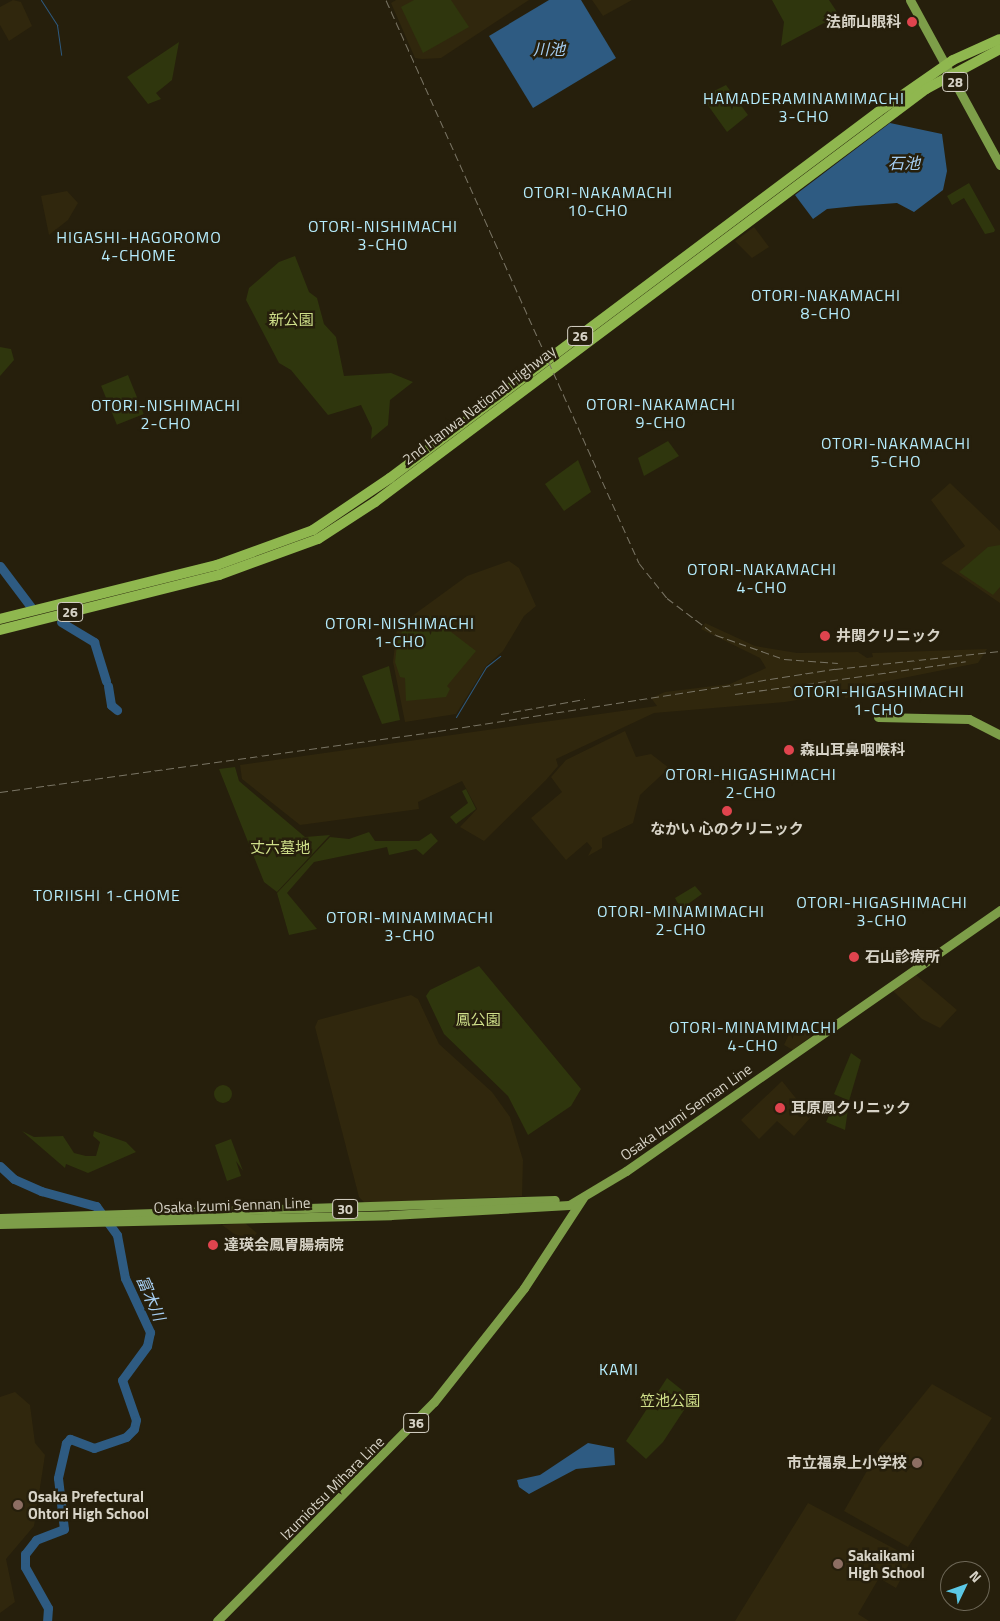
<!DOCTYPE html>
<html>
<head>
<meta charset="utf-8">
<style>
  body { margin:0 }
  #map { position:relative; width:1000px; height:1621px; overflow:hidden; background:#261f0c; font-family:"Titillium Web","Noto Sans JP",sans-serif }
  div>[style] { position:absolute }
  .built>* { inset:0; background:#30270d }
  .green>* { inset:0; background:#2f360d; transform-origin:0 0 }
  .round { border-radius:50% }
  .water>* { inset:0; background:#2e5b82 }
  .stream>* { height:1px; margin:-0.5px; padding:0 0.5px; transform-origin:0.5px; border-radius:0.5px; background:#2e5b82 }
  .river>* { height:9px; margin:-4.5px; padding:0 4.5px; transform-origin:4.5px; border-radius:4.5px; background:#2e5b82 }
  .major>* { height:9px; margin:-4.5px; padding:0 4.5px; transform-origin:4.5px; border-radius:4.5px; background:#7d9e49 }
  .highway>* { height:10px; margin:-5px; padding:0 5px; transform-origin:5px; border-radius:5px; background:#8fb74f }
  .rail>* { height:1px; margin-top:-0.5px; transform-origin:0; background:repeating-linear-gradient(90deg,#797464 0 8px,transparent 0 12px) }
  .dots>* { width:14px; height:14px; translate:-50% -50%; box-sizing:border-box; border:2px solid #261f0c; border-radius:50% }
  span { translate:-50% -50%; white-space:nowrap; text-align:center; line-height:1.15; -webkit-text-stroke:5px #261f0c; paint-order:stroke }
  .shield-label span { padding:1px 4px; background:#261f0c; border:1px solid; border-radius:4px; -webkit-text-stroke-width:0 }
  .shield-label { font-size:14px; color:#d7d3c7; font-weight:700 }
  .poi-label { font-size:15px; color:#d7d3c7; font-weight:700 }
  .right { translate:-100% -50%; text-align:right }
  .left { translate:0 -50%; text-align:left }
  .park-label { font-size:15px; color:#cfdf8a }
  .street-label { font-size:15px; color:#d7d3c7 }
  .water-label { font-size:16px; color:#a6cef2; font-style:italic }
  .neighbourhood-label { font-size:16px; color:#b6edfe; letter-spacing:1px }
  .north { position:absolute; left:940px; top:1561px; width:50px; height:50px; box-sizing:border-box; background:#261f0c; border:1px solid #6d6757; border-radius:50%; rotate:48deg; font-size:14px; font-weight:700; line-height:20px; text-align:center; color:#d7d3c7 }
  .north::after { content:''; display:block; margin:auto; width:18px; height:22px; background:#5bc8e6; clip-path:polygon(50% 0,100% 100%,50% 72%,0 100%) }
</style>
</head>
<body>
<div id="map">
  <div class="built">
    <div style="clip-path:polygon(13px 0,21px 2px,32px 26px,9px 41px,0 25px,0 7px)"></div>
    <div style="clip-path:polygon(396px 0,529px 0,441px 58px,422px 59px,415px 58px,391px 3px)"></div>
    <div style="clip-path:polygon(592px 0,632px 0,603px 16px)"></div>
    <div style="clip-path:polygon(67px 191px,78px 203px,68px 220px,49px 235px,41px 196px)"></div>
    <div style="clip-path:polygon(754px 227px,769px 247px,752px 258px,735px 241px)"></div>
    <div style="clip-path:polygon(950px 483px,1000px 531px,1000px 603px,941px 563px,965px 546px,931px 500px)"></div>
    <div style="clip-path:polygon(509px 561px,519px 568px,536px 606px,524px 616px,503px 651px,486px 666px,456px 714px,405px 722px,393px 662px,397px 627px,467px 576px)"></div>
    <div style="clip-path:polygon(705px 623px,755px 646px,797px 653px,858px 652px,867px 658px,873px 657px,872px 653px,987px 649px,978px 663px,868px 685px,865px 696px,845px 698px,844px 692px,785px 702px,654px 713px,556px 759px,558px 766px,546px 780px,484px 841px,460px 827px,477px 809px,462px 781px,418px 802px,419px 809px,300px 825px,242px 779px,240px 765px,657px 706px,651px 698px,665px 692px,730px 684px,766px 668px,760px 658px,701px 629px)"></div>
    <div style="clip-path:polygon(625px 731px,636px 757px,651px 754px,669px 768px,640px 795px,633px 823px,602px 838px,602px 848px,588px 856px,592px 848px,587px 842px,566px 860px,531px 818px,562px 792px,551px 777px,566px 760px)"></div>
    <div style="clip-path:polygon(916px 975px,957px 1010px,940px 1028px,922px 1019px,892px 990px)"></div>
    <div style="clip-path:polygon(411px 995px,418px 999px,439px 1044px,492px 1092px,510px 1117px,523px 1160px,522px 1196px,365px 1203px,359px 1197px,315px 1027px,318px 1020px)"></div>
    <div style="clip-path:polygon(795px 1021px,814px 1034px,793px 1050px,784px 1045px)"></div>
    <div style="clip-path:polygon(782px 1081px,811px 1117px,794px 1136px,777px 1121px,759px 1139px,741px 1120px)"></div>
    <div style="clip-path:polygon(245px 1223px,257px 1233px,248px 1244px,222px 1225px)"></div>
    <div style="clip-path:polygon(932px 1384px,992px 1418px,908px 1547px,844px 1511px,880px 1448px)"></div>
    <div style="clip-path:polygon(15px 1392px,30px 1405px,35px 1443px,45px 1455px,34px 1526px,6px 1559px,15px 1602px,0 1613px,0 1397px)"></div>
    <div style="clip-path:polygon(808px 1503px,912px 1558px,896px 1588px,879px 1578px,858px 1614px,869px 1621px,735px 1621px)"></div>
  </div>
  <div class="green">
    <div style="clip-path:polygon(414px 0,451px 0,469px 27px,423px 53px,401px 7px)"></div>
    <div style="clip-path:polygon(829px 0,839px 15px,781px 46px,784px 22px,772px 0)"></div>
    <div style="clip-path:polygon(179px 42px,172px 80px,156px 93px,161px 99px,148px 104px,127px 77px)"></div>
    <div style="clip-path:polygon(726px 85px,748px 115px,727px 132px,702px 97px)"></div>
    <div style="clip-path:polygon(969px 183px,995px 230px,994px 232px,985px 234px,964px 198px,952px 205px,947px 196px)"></div>
    <div style="clip-path:polygon(295px 256px,309px 292px,317px 298px,324px 324px,336px 337px,344px 376px,391px 373px,413px 382px,390px 400px,388px 425px,371px 439px,372px 428px,361px 405px,328px 415px,291px 370px,279px 363px,246px 300px,249px 288px,279px 262px)"></div>
    <div style="clip-path:polygon(0 347px,11px 349px,14px 360px,0 376px)"></div>
    <div style="left:128px;top:375px;width:42px;height:29px;rotate:68deg"></div>
    <div style="clip-path:polygon(668px 441px,679px 456px,644px 476px,638px 458px)"></div>
    <div style="clip-path:polygon(578px 460px,591px 492px,564px 511px,545px 484px)"></div>
    <div style="clip-path:polygon(1000px 545px,1000px 587px,993px 595px,959px 572px,988px 547px)"></div>
    <div style="clip-path:polygon(429px 615px,476px 651px,447px 686px,450px 689px,446px 697px,406px 701px,405px 678px,400px 677px,395px 662px,397px 644px,404px 626px)"></div>
    <div style="clip-path:polygon(389px 666px,400px 720px,382px 724px,362px 676px)"></div>
    <div style="clip-path:polygon(235px 767px,239px 781px,305px 837px,330px 835px,277px 892px,264px 882px,219px 769px)"></div>
    <div style="clip-path:polygon(466px 789px,476px 809px,456px 824px,450px 817px,468px 803px,462px 791px)"></div>
    <div style="clip-path:polygon(369px 832px,375px 841px,419px 841px,431px 833px,438px 841px,423px 855px,416px 849px,389px 855px,387px 847px,314px 862px,287px 893px,317px 929px,289px 935px,277px 893px,330px 837px,349px 839px)"></div>
    <div style="clip-path:polygon(695px 886px,702px 894px,681px 909px,675px 898px)"></div>
    <div style="clip-path:polygon(479px 966px,581px 1089px,571px 1106px,528px 1135px,508px 1096px,444px 1034px,426px 996px,430px 990px)"></div>
    <div style="clip-path:polygon(851px 1053px,861px 1060px,849px 1101px,834px 1094px)"></div>
    <div class="round" style="left:214px;top:1085px;width:18px;height:18px"></div>
    <div style="clip-path:polygon(835px 1103px,848px 1109px,845px 1130px,826px 1122px)"></div>
    <div style="clip-path:polygon(22px 1131px,34px 1137px,63px 1136px,74px 1153px,86px 1156px,96px 1156px,100px 1142px,93px 1136px,94px 1131px,126px 1142px,136px 1152px,88px 1173px,66px 1164px,65px 1168px)"></div>
    <div style="clip-path:polygon(231px 1139px,243px 1171px,236px 1161px,241px 1176px,227px 1181px,215px 1145px)"></div>
    <div style="clip-path:polygon(667px 1378px,687px 1394px,688px 1404px,663px 1442px,646px 1459px,626px 1441px)"></div>
  </div>
  <div class="water">
    <div style="clip-path:polygon(549px 0,581px 0,616px 58px,533px 108px,489px 36px)"></div>
    <div style="clip-path:polygon(890px 123px,942px 134px,947px 171px,943px 190px,914px 212px,897px 203px,856px 206px,827px 209px,813px 219px,795px 195px)"></div>
    <div style="clip-path:polygon(588px 1443px,614px 1448px,615px 1465px,576px 1469px,529px 1494px,519px 1487px,517px 1480px,540px 1475px)"></div>
  </div>
  <div class="stream">
    <div style="left:41px;top:0;width:30px;rotate:57deg"></div>
    <div style="left:57px;top:25px;width:30px;rotate:82deg"></div>
    <div style="left:456px;top:717px;width:58px;rotate:-59deg"></div>
    <div style="left:486px;top:667px;width:18px;rotate:-38deg"></div>
  </div>
  <div class="river">
    <div style="left:0;top:566px;width:51px;rotate:52.9deg"></div>
    <div style="left:61px;top:622px;width:39px;rotate:31deg"></div>
    <div style="left:94px;top:642px;width:41px;rotate:72.9deg"></div>
    <div style="left:108px;top:686px;width:19px;rotate:81deg"></div>
    <div style="left:111px;top:705px;width:8px;rotate:40deg"></div>
    <div style="left:0;top:1166px;width:19px;rotate:43deg"></div>
    <div style="left:14px;top:1179px;width:30px;rotate:24deg"></div>
    <div style="left:41px;top:1191px;width:57px;rotate:15.3deg"></div>
    <div style="left:96px;top:1206px;width:36px;rotate:54deg"></div>
    <div style="left:117px;top:1235px;width:44px;rotate:79.5deg"></div>
    <div style="left:125px;top:1278px;width:60px;rotate:65.2deg"></div>
    <div style="left:150px;top:1332px;width:14px;rotate:102deg"></div>
    <div style="left:147px;top:1346px;width:42px;rotate:126.3deg"></div>
    <div style="left:122px;top:1380px;width:42px;rotate:70.7deg"></div>
    <div style="left:136px;top:1420px;width:9px;rotate:103deg"></div>
    <div style="left:134px;top:1429px;width:11px;rotate:135deg"></div>
    <div style="left:126px;top:1437px;width:34px;rotate:161deg"></div>
    <div style="left:94px;top:1448px;width:26px;rotate:-159deg"></div>
    <div style="left:70px;top:1439px;width:6px;rotate:135deg"></div>
    <div style="left:66px;top:1443px;width:36px;rotate:103deg"></div>
    <div style="left:58px;top:1478px;width:51px;rotate:83.3deg"></div>
    <div style="left:64px;top:1529px;width:30px;rotate:159deg"></div>
    <div style="left:36px;top:1540px;width:18px;rotate:128deg"></div>
    <div style="left:25px;top:1554px;width:13px;rotate:90deg"></div>
    <div style="left:25px;top:1567px;width:47px;rotate:60.7deg"></div>
    <div style="left:48px;top:1608px;width:13px;rotate:94deg"></div>
  </div>
  <div class="major">
    <div style="left:910px;top:0;width:188px;rotate:61.4deg"></div>
    <div style="left:878px;top:717px;width:91px;rotate:1.3deg"></div>
    <div style="left:969px;top:719px;width:35px;rotate:27deg"></div>
    <div style="left:0;top:1218px;width:555px;rotate:-1.86deg"></div>
    <div style="left:0;top:1224px;width:391px;rotate:-1.3deg"></div>
    <div style="left:391px;top:1215px;width:178px;rotate:-3.2deg"></div>
    <div style="left:569px;top:1205px;width:66px;rotate:-30.8deg"></div>
    <div style="left:626px;top:1171px;width:456px;rotate:-34.9deg"></div>
    <div style="left:217px;top:1621px;width:308px;rotate:-45.3deg"></div>
    <div style="left:434px;top:1402px;width:145px;rotate:-51.7deg"></div>
    <div style="left:524px;top:1288px;width:108px;rotate:-56.8deg"></div>
  </div>
  <div class="highway">
    <div style="left:0;top:619px;width:224px;rotate:-14deg"></div>
    <div style="left:217px;top:565px;width:102px;rotate:-20deg"></div>
    <div style="left:313px;top:530px;width:93px;rotate:-34deg"></div>
    <div style="left:390px;top:478px;width:610px;rotate:-36.87deg"></div>
    <div style="left:878px;top:112px;width:91px;rotate:-34.7deg"></div>
    <div style="left:953px;top:60px;width:51px;rotate:-24.1deg"></div>
    <div style="left:0;top:630px;width:226px;rotate:-14.1deg"></div>
    <div style="left:219px;top:575px;width:105px;rotate:-20deg"></div>
    <div style="left:318px;top:539px;width:68px;rotate:-33deg"></div>
    <div style="left:375px;top:502px;width:689px;rotate:-36.85deg"></div>
    <div style="left:926px;top:89px;width:84px;rotate:-28.4deg"></div>
  </div>
  <div class="rail">
    <div style="left:386px;top:0;width:617px;rotate:65.8deg"></div>
    <div style="left:639px;top:563px;width:45px;rotate:51.3deg"></div>
    <div style="left:667px;top:598px;width:61px;rotate:37.1deg"></div>
    <div style="left:716px;top:635px;width:72px;rotate:19.4deg"></div>
    <div style="left:784px;top:659px;width:54px;rotate:4.2deg"></div>
    <div style="left:735px;top:694px;width:233px;rotate:-8.1deg"></div>
    <div style="left:501px;top:714px;width:85px;rotate:-10.1deg"></div>
    <div style="left:0;top:792px;width:442px;rotate:-7.9deg"></div>
    <div style="left:438px;top:731px;width:402px;rotate:-8.9deg"></div>
    <div style="left:835px;top:669px;width:166px;rotate:-6.2deg"></div>
  </div>
  <div class="dots">
    <div style="left:912px;top:22px;background:#e0444e"></div>
    <div style="left:825px;top:636px;background:#e0444e"></div>
    <div style="left:789px;top:750px;background:#e0444e"></div>
    <div style="left:727px;top:811px;background:#e0444e"></div>
    <div style="left:854px;top:957px;background:#e0444e"></div>
    <div style="left:780px;top:1108px;background:#e0444e"></div>
    <div style="left:213px;top:1245px;background:#e0444e"></div>
    <div style="left:917px;top:1463px;background:#8d6e63"></div>
    <div style="left:18px;top:1505px;background:#8d6e63"></div>
    <div style="left:838px;top:1564px;background:#8d6e63"></div>
  </div>
  <div class="shield-label">
    <span style="left:955px;top:82px">28</span>
    <span style="left:580px;top:336px">26</span>
    <span style="left:70px;top:612px">26</span>
    <span style="left:345px;top:1209px">30</span>
    <span style="left:416px;top:1423px">36</span>
  </div>
  <div class="poi-label">
    <span class="right" style="left:901px;top:22px">法師山眼科</span>
    <span class="left" style="left:836px;top:636px">井関クリニック</span>
    <span class="left" style="left:800px;top:750px">森山耳鼻咽喉科</span>
    <span style="left:727px;top:829px">なかい 心のクリニック</span>
    <span class="left" style="left:865px;top:957px">石山診療所</span>
    <span class="left" style="left:791px;top:1108px">耳原鳳クリニック</span>
    <span class="left" style="left:224px;top:1245px">達瑛会鳳胃腸病院</span>
    <span class="right" style="left:907px;top:1463px">市立福泉上小学校</span>
    <span class="left" style="left:28px;top:1505px">Osaka Prefectural<br>Ohtori High School</span>
    <span class="left" style="left:848px;top:1564px">Sakaikami<br>High School</span>
  </div>
  <div class="park-label">
    <span style="left:291px;top:320px">新公園</span>
    <span style="left:280px;top:848px">丈六墓地</span>
    <span style="left:478px;top:1020px">鳳公園</span>
    <span style="left:670px;top:1401px">笠池公園</span>
  </div>
  <div class="street-label">
    <span style="left:479px;top:405px;rotate:-37deg">2nd Hanwa National Highway</span>
    <span style="left:686px;top:1112px;rotate:-35deg">Osaka Izumi Sennan Line</span>
    <span style="left:232px;top:1205px;rotate:-2deg">Osaka Izumi Sennan Line</span>
    <span style="left:332px;top:1488px;rotate:-45deg">Izumiotsu Mihara Line</span>
  </div>
  <div class="water-label">
    <span style="left:549px;top:49px">川池</span>
    <span style="left:904px;top:163px">石池</span>
    <span style="left:151px;top:1298px;rotate:67deg">富木川</span>
  </div>
  <div class="neighbourhood-label">
    <span style="left:804px;top:107px">HAMADERAMINAMIMACHI<br>3-CHO</span>
    <span style="left:598px;top:201px">OTORI-NAKAMACHI<br>10-CHO</span>
    <span style="left:383px;top:235px">OTORI-NISHIMACHI<br>3-CHO</span>
    <span style="left:139px;top:246px">HIGASHI-HAGOROMO<br>4-CHOME</span>
    <span style="left:826px;top:304px">OTORI-NAKAMACHI<br>8-CHO</span>
    <span style="left:661px;top:413px">OTORI-NAKAMACHI<br>9-CHO</span>
    <span style="left:166px;top:414px">OTORI-NISHIMACHI<br>2-CHO</span>
    <span style="left:896px;top:452px">OTORI-NAKAMACHI<br>5-CHO</span>
    <span style="left:762px;top:578px">OTORI-NAKAMACHI<br>4-CHO</span>
    <span style="left:400px;top:632px">OTORI-NISHIMACHI<br>1-CHO</span>
    <span style="left:879px;top:700px">OTORI-HIGASHIMACHI<br>1-CHO</span>
    <span style="left:751px;top:783px">OTORI-HIGASHIMACHI<br>2-CHO</span>
    <span style="left:107px;top:895px">TORIISHI 1-CHOME</span>
    <span style="left:882px;top:911px">OTORI-HIGASHIMACHI<br>3-CHO</span>
    <span style="left:681px;top:920px">OTORI-MINAMIMACHI<br>2-CHO</span>
    <span style="left:410px;top:926px">OTORI-MINAMIMACHI<br>3-CHO</span>
    <span style="left:753px;top:1036px">OTORI-MINAMIMACHI<br>4-CHO</span>
    <span style="left:619px;top:1369px">KAMI</span>
  </div>
  <div class="north">N</div>
</div>
</body>
</html>
